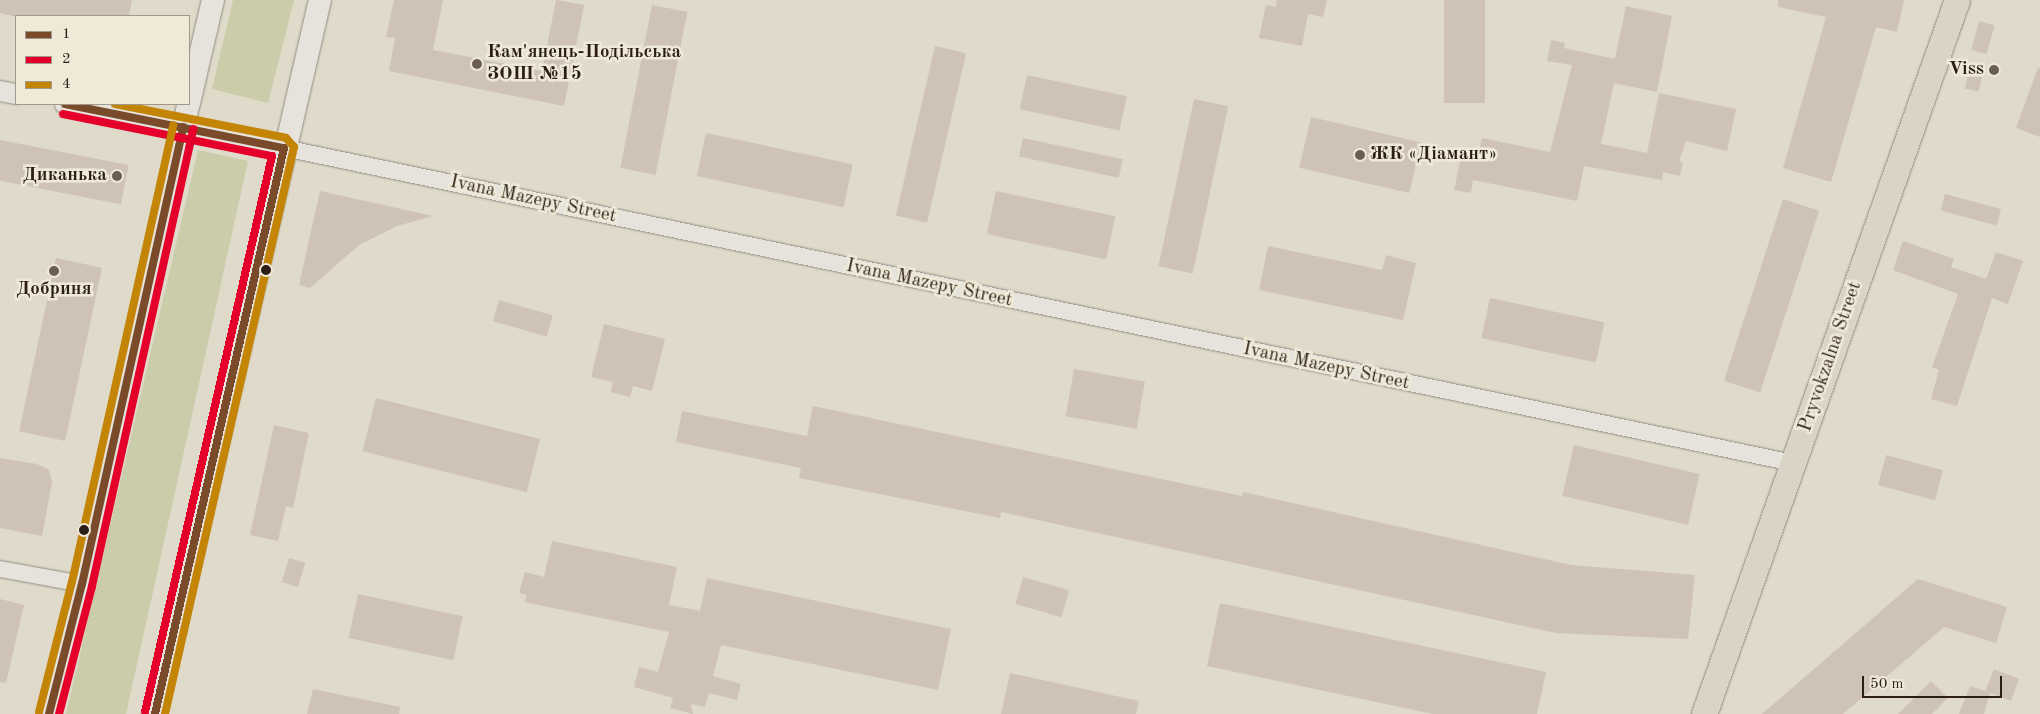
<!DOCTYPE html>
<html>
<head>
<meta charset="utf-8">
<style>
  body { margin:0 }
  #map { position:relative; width:2040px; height:714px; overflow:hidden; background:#dfdac9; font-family:"Old Standard TT",serif }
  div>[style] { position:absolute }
  .green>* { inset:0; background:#caccaa }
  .building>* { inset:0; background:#cfc3b7; transform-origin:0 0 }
  .roads { filter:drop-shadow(0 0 1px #928d83) drop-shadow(0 0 1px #928d83) }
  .minor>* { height:16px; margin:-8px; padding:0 8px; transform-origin:8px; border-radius:8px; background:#e6e3dc }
  .tertiary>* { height:20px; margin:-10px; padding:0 10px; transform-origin:10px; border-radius:10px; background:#e6e3dc }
  .secondary>* { height:22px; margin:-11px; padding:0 11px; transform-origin:11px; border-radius:11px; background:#e6e3dc }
  .primary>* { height:25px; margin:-12.5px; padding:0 12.5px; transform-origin:12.5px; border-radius:12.5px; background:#dad4c6 }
  .bus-1>* { height:8px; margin:-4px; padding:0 4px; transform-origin:4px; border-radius:4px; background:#7a4b2a }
  .bus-2>* { height:8px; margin:-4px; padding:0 4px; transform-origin:4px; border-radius:4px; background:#e4002b }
  .bus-3>* { height:8px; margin:-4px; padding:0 4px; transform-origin:4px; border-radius:4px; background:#c48406 }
  .dots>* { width:14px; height:14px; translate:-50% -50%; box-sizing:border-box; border:2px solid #efead7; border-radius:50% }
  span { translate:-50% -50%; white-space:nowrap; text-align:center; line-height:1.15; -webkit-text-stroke:5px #efead7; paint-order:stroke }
  .poi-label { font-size:19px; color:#2c1d16; font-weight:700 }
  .left { translate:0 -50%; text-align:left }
  .right { translate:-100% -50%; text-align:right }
  .street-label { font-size:19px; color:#2c1d16 }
  .legend { position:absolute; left:15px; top:15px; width:175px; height:90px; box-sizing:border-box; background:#efead7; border:1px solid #a1988a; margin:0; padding:6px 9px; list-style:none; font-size:15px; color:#2c1d16 }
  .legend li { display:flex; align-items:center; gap:10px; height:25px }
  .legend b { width:25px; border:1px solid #a1988a }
  .scale { position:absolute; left:1862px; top:676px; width:140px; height:22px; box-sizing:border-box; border:2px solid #2c1d16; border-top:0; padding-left:6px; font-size:15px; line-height:18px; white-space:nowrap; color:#2c1d16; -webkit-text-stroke:4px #efead7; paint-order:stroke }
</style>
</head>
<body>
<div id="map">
  <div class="green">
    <div style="clip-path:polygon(233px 0,294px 0,268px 103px,212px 89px)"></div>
    <div style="clip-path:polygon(198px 150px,248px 161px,126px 714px,66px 714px)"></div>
  </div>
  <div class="building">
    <div style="clip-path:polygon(0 0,132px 0,129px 16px,13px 16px,0 13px)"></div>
    <div style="clip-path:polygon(394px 0,443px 0,433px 50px,542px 71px,556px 0,584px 5px,564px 106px,389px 71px,395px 38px,386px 37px)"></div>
    <div style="clip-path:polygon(1277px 0,1327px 0,1323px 17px,1308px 14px,1302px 46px,1259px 38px,1266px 5px,1276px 7px)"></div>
    <div style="left:1444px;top:0;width:41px;height:103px"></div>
    <div style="clip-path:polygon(1778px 0,1904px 0,1897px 32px,1876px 27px,1831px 182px,1783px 168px,1826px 17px,1778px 7px)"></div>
    <div style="left:652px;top:5px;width:36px;height:166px;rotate:11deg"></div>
    <div style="clip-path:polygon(1626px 6px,1672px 16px,1657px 92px,1614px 83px,1601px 144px,1647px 153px,1659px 93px,1736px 109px,1727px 151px,1686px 141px,1679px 161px,1683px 163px,1680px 176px,1663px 172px,1662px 180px,1584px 166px,1577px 201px,1473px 180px,1471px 193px,1454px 190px,1461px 157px,1477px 160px,1482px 138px,1550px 152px,1572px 65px,1547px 61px,1551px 40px,1565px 43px,1564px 48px,1615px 59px)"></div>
    <div style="left:1979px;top:21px;width:16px;height:30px;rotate:15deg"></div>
    <div style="left:935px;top:46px;width:32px;height:174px;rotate:13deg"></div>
    <div style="clip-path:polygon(2038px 68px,2040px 68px,2040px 137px,2016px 128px)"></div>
    <div style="left:1969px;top:70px;width:14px;height:19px;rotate:12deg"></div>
    <div style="left:1027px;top:75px;width:102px;height:35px;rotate:12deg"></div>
    <div style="left:1194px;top:99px;width:35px;height:171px;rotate:12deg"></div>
    <div style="left:1311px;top:117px;width:113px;height:52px;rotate:13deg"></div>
    <div style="left:706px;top:133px;width:150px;height:44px;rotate:12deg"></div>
    <div style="left:1023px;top:138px;width:102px;height:19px;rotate:12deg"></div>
    <div style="left:0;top:140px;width:131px;height:40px;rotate:11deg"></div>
    <div style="clip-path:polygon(320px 191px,433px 216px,397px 226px,359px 245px,310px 288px,299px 285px)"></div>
    <div style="left:996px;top:191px;width:122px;height:44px;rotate:12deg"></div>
    <div style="left:1945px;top:194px;width:58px;height:17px;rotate:15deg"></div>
    <div style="left:1783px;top:199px;width:38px;height:191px;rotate:18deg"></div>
    <div style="clip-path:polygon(1903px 241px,1954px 259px,1951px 267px,1986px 279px,1996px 252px,2023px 261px,2008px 304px,1992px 298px,1957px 406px,1931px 399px,1939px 370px,1932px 367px,1958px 294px,1893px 270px)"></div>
    <div style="clip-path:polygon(1268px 246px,1382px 270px,1386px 255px,1416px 263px,1403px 320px,1259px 290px)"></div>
    <div style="left:56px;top:258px;width:47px;height:177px;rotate:12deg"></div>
    <div style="left:1490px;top:298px;width:117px;height:41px;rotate:12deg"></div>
    <div style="left:499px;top:300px;width:56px;height:22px;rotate:16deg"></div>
    <div style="clip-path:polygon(604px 324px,665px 339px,652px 391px,633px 386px,630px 397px,611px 392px,613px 382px,591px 377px)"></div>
    <div style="left:1074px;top:369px;width:72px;height:48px;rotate:10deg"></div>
    <div style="left:376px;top:398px;width:169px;height:55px;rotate:14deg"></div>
    <div style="clip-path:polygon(813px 406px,1242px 496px,1243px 492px,1571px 565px,1695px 575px,1688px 639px,1556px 633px,1001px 512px,1000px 518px,799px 478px,801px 468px,676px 442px,682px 411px,807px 436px)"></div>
    <div style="clip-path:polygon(274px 425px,309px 433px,293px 508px,286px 506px,278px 541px,250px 535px)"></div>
    <div style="left:1574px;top:445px;width:129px;height:52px;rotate:13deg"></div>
    <div style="left:1886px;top:455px;width:59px;height:31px;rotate:15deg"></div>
    <div style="clip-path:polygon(0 458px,37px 464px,49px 470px,52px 482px,42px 536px,0 528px)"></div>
    <div style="clip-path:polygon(552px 541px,677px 567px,669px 605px,700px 611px,707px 578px,951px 629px,938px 690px,721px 645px,713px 676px,741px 684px,737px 700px,709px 693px,705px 707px,691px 704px,693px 714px,670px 708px,673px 698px,634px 687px,639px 667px,658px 672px,669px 632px,524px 602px,527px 595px,519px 593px,525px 572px,544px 577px)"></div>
    <div style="left:289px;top:558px;width:17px;height:25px;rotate:17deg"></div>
    <div style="left:1023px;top:577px;width:48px;height:28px;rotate:16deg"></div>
    <div style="clip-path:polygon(1918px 579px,2007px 607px,1996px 643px,1944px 627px,1843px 714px,1762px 714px)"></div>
    <div style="left:358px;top:594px;width:107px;height:45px;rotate:12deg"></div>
    <div style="clip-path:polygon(0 599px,24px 605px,6px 683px,0 682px)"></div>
    <div style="clip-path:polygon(1220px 603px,1546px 672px,1537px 714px,1433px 714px,1207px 666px)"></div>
    <div style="clip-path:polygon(1994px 669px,2019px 679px,2011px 701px,1990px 693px,1984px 714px,1959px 714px,1970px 686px,1985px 691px)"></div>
    <div style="clip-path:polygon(1010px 673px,1139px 701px,1136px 714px,1001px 714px)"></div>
    <div style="clip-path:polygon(1931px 681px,1948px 698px,1932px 714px,1898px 714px)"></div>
    <div style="clip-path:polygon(313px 689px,400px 707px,399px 714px,307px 714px)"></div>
  </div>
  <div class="roads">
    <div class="minor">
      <div style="left:284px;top:148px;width:1542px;rotate:11.79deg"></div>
      <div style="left:0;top:569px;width:83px;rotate:10.4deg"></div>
    </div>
    <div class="tertiary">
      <div style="left:0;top:91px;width:16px;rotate:11deg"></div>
      <div style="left:65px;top:104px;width:223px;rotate:11.4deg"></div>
    </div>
    <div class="secondary">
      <div style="left:189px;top:103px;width:106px;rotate:-76.9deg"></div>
      <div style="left:49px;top:714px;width:134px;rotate:-75.8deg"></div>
      <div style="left:82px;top:584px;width:492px;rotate:-77.5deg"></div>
      <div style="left:155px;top:714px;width:733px;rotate:-76.99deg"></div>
    </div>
    <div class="primary">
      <div style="left:1704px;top:714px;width:757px;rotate:-70.49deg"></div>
    </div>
  </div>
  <div class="bus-1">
    <div style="left:65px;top:104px;width:223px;rotate:11.4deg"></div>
    <div style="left:284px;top:148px;width:581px;rotate:102.84deg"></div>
    <div style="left:49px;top:714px;width:134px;rotate:-75.8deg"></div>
    <div style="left:82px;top:584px;width:468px;rotate:-77.5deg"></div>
  </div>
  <div class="bus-2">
    <div style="left:63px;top:114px;width:213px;rotate:11.4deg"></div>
    <div style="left:272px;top:156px;width:570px;rotate:102.87deg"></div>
    <div style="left:59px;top:714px;width:132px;rotate:-75.5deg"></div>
    <div style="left:92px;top:586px;width:468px;rotate:-77.5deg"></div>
  </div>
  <div class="bus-3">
    <div style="left:115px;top:104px;width:174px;rotate:11.2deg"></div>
    <div style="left:286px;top:138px;width:12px;rotate:48deg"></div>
    <div style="left:294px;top:147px;width:581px;rotate:102.82deg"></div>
    <div style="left:39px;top:712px;width:134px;rotate:-75.8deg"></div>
    <div style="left:72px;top:582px;width:468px;rotate:-77.5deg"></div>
  </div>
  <div class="dots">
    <div style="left:477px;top:64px;background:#6b5f55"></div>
    <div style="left:1994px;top:70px;background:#6b5f55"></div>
    <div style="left:1360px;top:155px;background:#6b5f55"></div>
    <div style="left:117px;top:176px;background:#6b5f55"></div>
    <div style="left:266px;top:270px;background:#2c1d16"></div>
    <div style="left:54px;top:271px;background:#6b5f55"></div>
    <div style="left:84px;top:530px;background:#2c1d16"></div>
  </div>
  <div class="poi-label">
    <span class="left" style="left:487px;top:64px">Кам'янець-Подільська<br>ЗОШ №15</span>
    <span class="right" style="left:1984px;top:70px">Viss</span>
    <span class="left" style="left:1370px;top:155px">ЖК «Діамант»</span>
    <span class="right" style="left:107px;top:176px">Диканька</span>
    <span style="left:54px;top:290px">Добриня</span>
  </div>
  <div class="street-label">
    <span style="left:533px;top:200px;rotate:12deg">Ivana Mazepy Street</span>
    <span style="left:929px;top:284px;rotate:12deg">Ivana Mazepy Street</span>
    <span style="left:1831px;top:357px;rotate:-71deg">Pryvokzalna Street</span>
    <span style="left:1326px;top:367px;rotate:12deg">Ivana Mazepy Street</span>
  </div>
  <ul class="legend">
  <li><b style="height:6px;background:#7a4b2a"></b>1</li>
  <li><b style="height:6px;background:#e4002b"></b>2</li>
  <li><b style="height:6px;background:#c48406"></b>4</li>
  </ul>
  <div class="scale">50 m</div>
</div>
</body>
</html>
